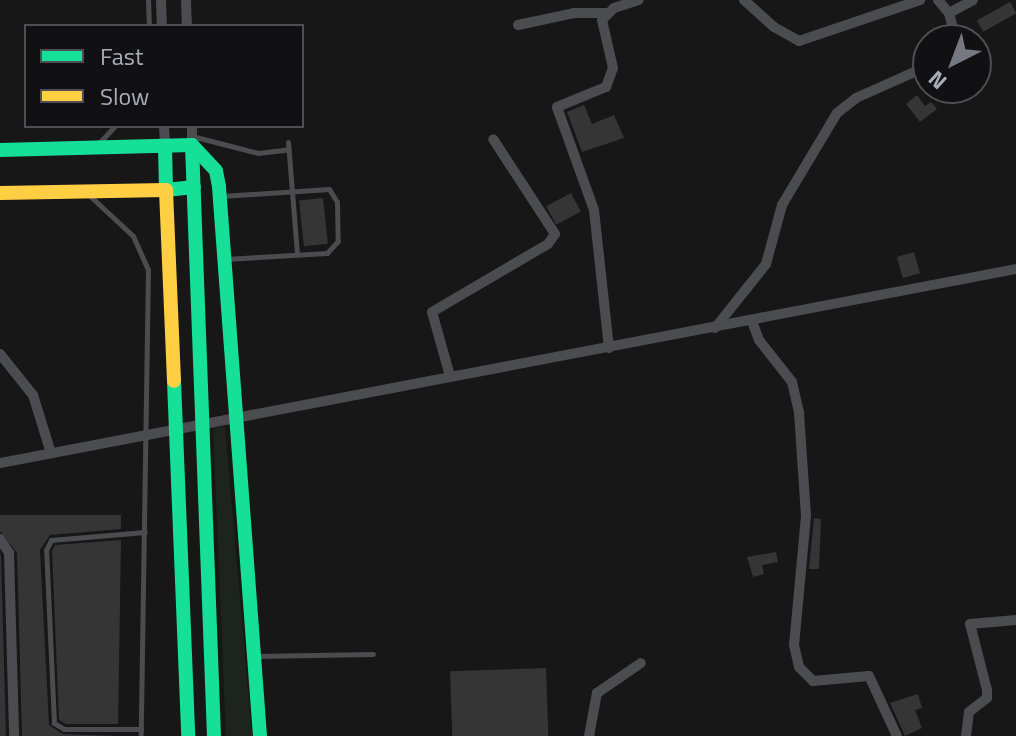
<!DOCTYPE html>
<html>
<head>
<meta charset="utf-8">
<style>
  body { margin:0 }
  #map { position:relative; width:1016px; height:736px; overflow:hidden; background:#171717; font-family:"Titillium Web",sans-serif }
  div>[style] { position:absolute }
  .green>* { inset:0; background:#1d241e }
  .building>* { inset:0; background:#353536; transform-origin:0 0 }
  .lane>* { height:5px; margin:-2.5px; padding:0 2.5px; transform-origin:2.5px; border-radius:2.5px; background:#4b4c50 }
  .street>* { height:10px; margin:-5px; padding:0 5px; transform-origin:5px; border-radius:5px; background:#4b4c50 }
  .fast>* { height:14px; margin:-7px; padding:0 7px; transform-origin:7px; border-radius:7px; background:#16e098 }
  .slow>* { height:14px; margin:-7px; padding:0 7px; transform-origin:7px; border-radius:7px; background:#ffcf43 }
  span { translate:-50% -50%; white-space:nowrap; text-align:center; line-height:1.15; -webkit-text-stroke:8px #111113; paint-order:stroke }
  .legend { position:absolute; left:24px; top:24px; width:280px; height:104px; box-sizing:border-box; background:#111113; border:2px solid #4d4f55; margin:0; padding:10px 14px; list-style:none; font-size:24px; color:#a8adb8 }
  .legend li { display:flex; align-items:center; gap:16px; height:40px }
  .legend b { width:40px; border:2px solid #4d4f55 }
  .north { position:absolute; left:912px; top:24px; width:80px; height:80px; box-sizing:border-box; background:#111113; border:2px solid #4d4f55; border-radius:50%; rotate:222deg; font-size:22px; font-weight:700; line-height:32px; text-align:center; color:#a8adb8 }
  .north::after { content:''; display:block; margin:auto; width:28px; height:36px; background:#757880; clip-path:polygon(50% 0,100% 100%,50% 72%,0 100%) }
</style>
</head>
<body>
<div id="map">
  <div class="green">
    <div style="clip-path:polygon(213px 427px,225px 427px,252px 736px,226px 736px)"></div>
  </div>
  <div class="building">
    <div style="left:1010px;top:2px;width:13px;height:38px;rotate:61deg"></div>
    <div style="clip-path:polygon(917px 95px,925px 106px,931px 102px,937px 109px,920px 122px,906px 104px)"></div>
    <div style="clip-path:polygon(584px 105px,592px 124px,614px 115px,624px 138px,582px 152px,567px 112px)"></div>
    <div style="left:571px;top:193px;width:21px;height:28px;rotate:62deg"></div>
    <div style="left:323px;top:198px;width:46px;height:24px;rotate:84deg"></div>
    <div style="left:914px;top:252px;width:22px;height:18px;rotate:74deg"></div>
    <div style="clip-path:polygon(0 515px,121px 515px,121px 529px,50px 535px,40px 550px,49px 725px,63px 734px,117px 736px,22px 736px,17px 553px,0 531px)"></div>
    <div style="clip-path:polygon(814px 518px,821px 519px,819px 569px,809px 569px)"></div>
    <div style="clip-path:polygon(121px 540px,118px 724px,66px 724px,59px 720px,52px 551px,55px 545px)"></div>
    <div style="clip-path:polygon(776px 552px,778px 562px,762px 565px,764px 574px,753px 577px,747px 557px)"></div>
    <div style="clip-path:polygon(0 554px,1px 555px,6px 736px,0 736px)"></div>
    <div style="left:546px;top:668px;width:68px;height:96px;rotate:88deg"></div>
    <div style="clip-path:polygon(918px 694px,922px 708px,915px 710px,922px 728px,905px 736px,890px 703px)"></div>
  </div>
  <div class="lane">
    <div style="left:148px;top:0;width:26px;rotate:88deg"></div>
    <div style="left:192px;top:136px;width:68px;rotate:14.4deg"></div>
    <div style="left:258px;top:153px;width:31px;rotate:-7deg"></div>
    <div style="left:288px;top:142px;width:113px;rotate:85.4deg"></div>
    <div style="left:99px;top:143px;width:23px;rotate:-47deg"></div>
    <div style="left:90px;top:196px;width:59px;rotate:42.9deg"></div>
    <div style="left:133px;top:236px;width:36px;rotate:66deg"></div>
    <div style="left:148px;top:269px;width:467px;rotate:90.9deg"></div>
    <div style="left:222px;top:196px;width:107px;rotate:-3.7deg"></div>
    <div style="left:329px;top:189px;width:15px;rotate:58deg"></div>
    <div style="left:337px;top:202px;width:39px;rotate:89deg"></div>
    <div style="left:338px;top:241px;width:16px;rotate:133deg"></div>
    <div style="left:327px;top:253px;width:102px;rotate:176.6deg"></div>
    <div style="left:256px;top:656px;width:117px;rotate:-1deg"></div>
    <div style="left:141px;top:729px;width:77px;rotate:180deg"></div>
    <div style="left:64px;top:729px;width:12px;rotate:-149deg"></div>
    <div style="left:54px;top:723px;width:173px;rotate:-92.6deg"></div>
    <div style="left:46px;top:550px;width:11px;rotate:-63deg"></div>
    <div style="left:51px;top:540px;width:94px;rotate:-4.9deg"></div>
  </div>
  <div class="street">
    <div style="left:161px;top:0;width:26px;rotate:88deg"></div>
    <div style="left:186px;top:0;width:26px;rotate:88deg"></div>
    <div style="left:744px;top:0;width:40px;rotate:42deg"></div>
    <div style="left:774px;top:27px;width:29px;rotate:29deg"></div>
    <div style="left:799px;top:41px;width:128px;rotate:-18.7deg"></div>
    <div style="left:938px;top:0;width:17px;rotate:50deg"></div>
    <div style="left:949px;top:13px;width:28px;rotate:75deg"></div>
    <div style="left:949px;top:13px;width:27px;rotate:-28deg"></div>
    <div style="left:518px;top:25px;width:57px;rotate:-12.1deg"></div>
    <div style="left:574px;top:13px;width:31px"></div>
    <div style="left:164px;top:126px;width:20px;rotate:87deg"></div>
    <div style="left:192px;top:126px;width:19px;rotate:90deg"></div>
    <div style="left:752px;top:321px;width:20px;rotate:70deg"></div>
    <div style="left:759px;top:340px;width:53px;rotate:51.8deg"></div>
    <div style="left:792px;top:382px;width:32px;rotate:77deg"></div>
    <div style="left:799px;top:413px;width:103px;rotate:86.1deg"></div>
    <div style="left:806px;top:516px;width:130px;rotate:95.3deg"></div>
    <div style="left:794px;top:645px;width:23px;rotate:77deg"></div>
    <div style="left:799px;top:667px;width:20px;rotate:45deg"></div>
    <div style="left:813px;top:681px;width:56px;rotate:-5.1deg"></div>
    <div style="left:869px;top:676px;width:66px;rotate:65deg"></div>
    <div style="left:715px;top:328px;width:82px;rotate:-51.4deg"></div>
    <div style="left:766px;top:264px;width:61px;rotate:-74.8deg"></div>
    <div style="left:782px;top:205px;width:107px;rotate:-59.1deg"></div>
    <div style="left:837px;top:113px;width:24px;rotate:-38deg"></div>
    <div style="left:856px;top:98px;width:79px;rotate:-24deg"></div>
    <div style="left:609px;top:348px;width:139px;rotate:-96.2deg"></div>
    <div style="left:594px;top:210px;width:109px;rotate:-109.8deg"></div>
    <div style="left:557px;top:107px;width:53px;rotate:-22.2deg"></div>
    <div style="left:606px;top:87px;width:20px;rotate:-70deg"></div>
    <div style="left:613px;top:68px;width:49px;rotate:-102.9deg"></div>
    <div style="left:602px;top:20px;width:17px;rotate:-45deg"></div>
    <div style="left:614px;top:8px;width:26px;rotate:-18deg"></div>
    <div style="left:0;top:354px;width:53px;rotate:51.2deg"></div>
    <div style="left:33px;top:395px;width:61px;rotate:72.8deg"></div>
    <div style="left:450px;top:376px;width:66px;rotate:-105.7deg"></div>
    <div style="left:432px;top:312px;width:134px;rotate:-30.4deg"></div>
    <div style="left:548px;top:244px;width:12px;rotate:-55deg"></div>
    <div style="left:555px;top:234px;width:113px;rotate:-123.1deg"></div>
    <div style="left:0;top:463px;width:1034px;rotate:-10.81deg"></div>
    <div style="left:0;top:539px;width:17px;rotate:57deg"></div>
    <div style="left:9px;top:553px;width:183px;rotate:88.4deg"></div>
    <div style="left:589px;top:736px;width:44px;rotate:-79.5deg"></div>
    <div style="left:597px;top:693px;width:53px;rotate:-34.3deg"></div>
    <div style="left:966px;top:736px;width:24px;rotate:-83deg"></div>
    <div style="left:969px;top:712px;width:23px;rotate:-38deg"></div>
    <div style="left:987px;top:698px;width:8px;rotate:-90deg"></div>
    <div style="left:987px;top:690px;width:68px;rotate:-104.4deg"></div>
    <div style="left:970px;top:624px;width:46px;rotate:-5deg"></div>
  </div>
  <div class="fast">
    <div style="left:192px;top:145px;width:35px;rotate:47deg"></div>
    <div style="left:216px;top:171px;width:16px;rotate:79deg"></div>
    <div style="left:219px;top:187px;width:551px;rotate:85.73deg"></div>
    <div style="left:165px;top:146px;width:44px;rotate:88.7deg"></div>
    <div style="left:166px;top:190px;width:28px;rotate:-6deg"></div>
    <div style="left:0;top:150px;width:192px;rotate:-1.5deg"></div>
    <div style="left:192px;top:145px;width:591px;rotate:87.87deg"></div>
    <div style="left:174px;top:381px;width:355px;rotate:87.7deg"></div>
  </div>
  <div class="slow">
    <div style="left:0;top:193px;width:166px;rotate:-1deg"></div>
    <div style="left:166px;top:190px;width:191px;rotate:87.6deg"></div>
  </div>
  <ul class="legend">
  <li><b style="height:10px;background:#16e098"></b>Fast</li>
  <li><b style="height:10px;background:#ffcf43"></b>Slow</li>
  </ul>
  <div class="north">N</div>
</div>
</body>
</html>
